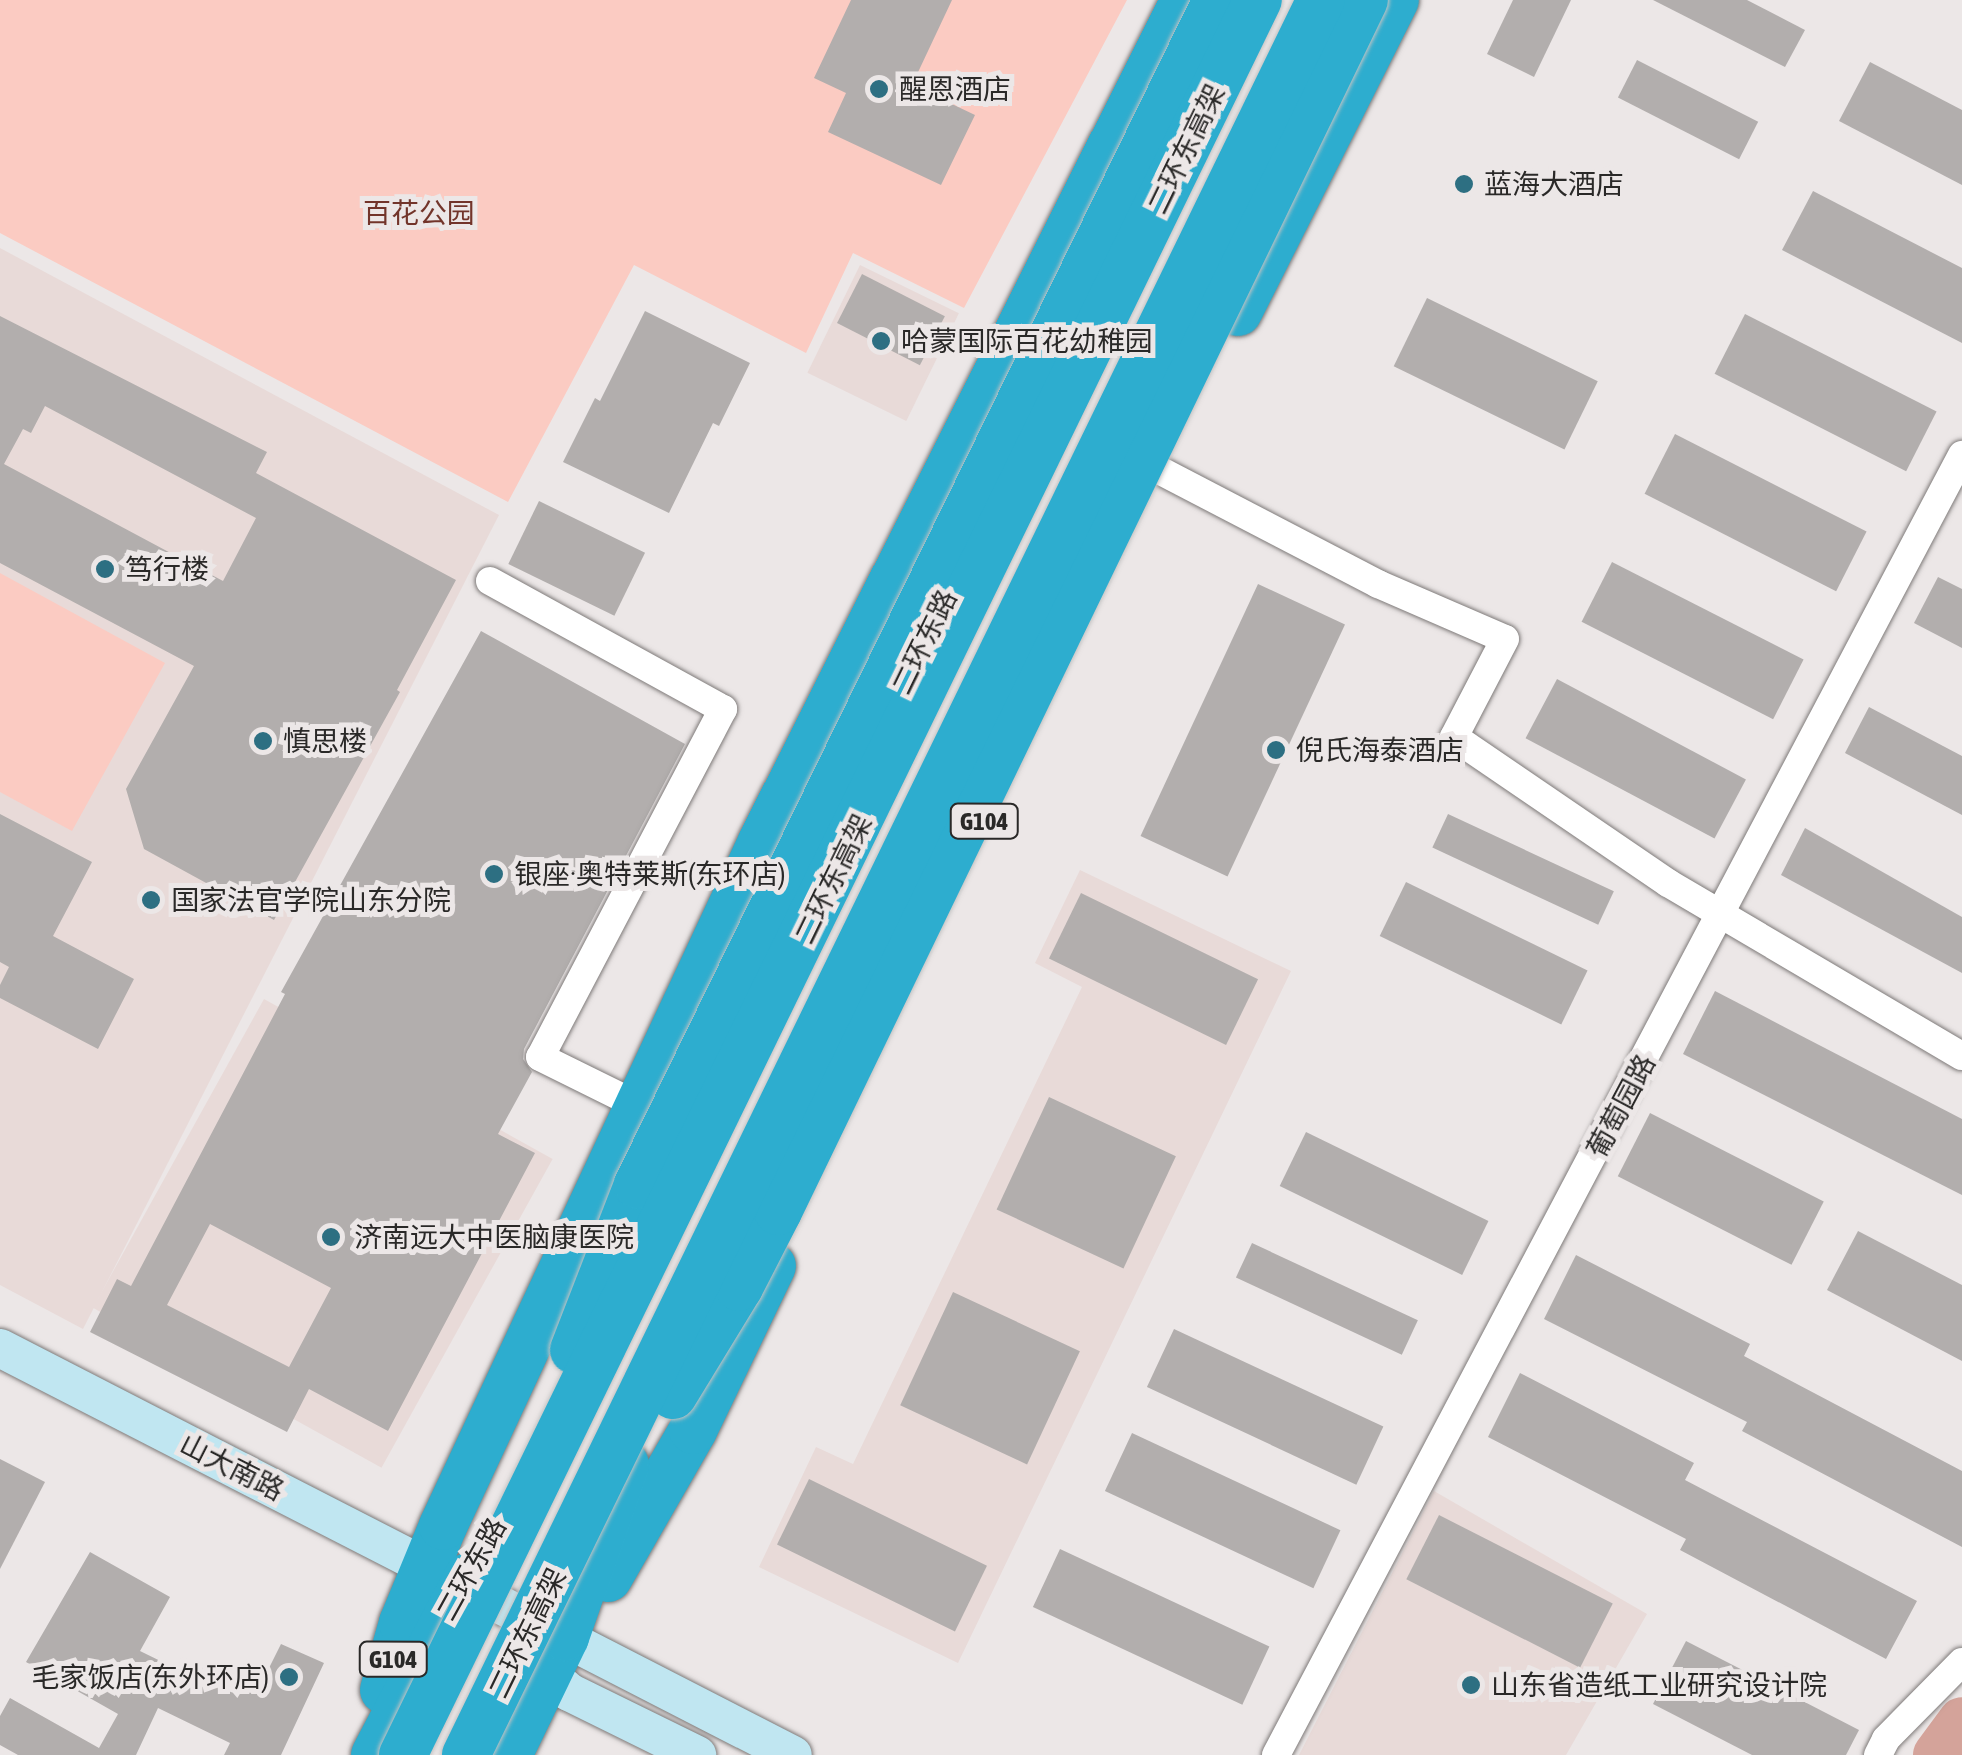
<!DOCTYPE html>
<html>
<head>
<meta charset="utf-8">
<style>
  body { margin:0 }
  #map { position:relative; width:1962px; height:1755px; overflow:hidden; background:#ece7e7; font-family:"Asap Condensed","Noto Sans SC",sans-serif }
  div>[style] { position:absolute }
  .built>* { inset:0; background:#e8dad8; transform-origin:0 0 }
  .green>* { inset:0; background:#fbcbc2 }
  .river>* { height:48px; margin:-24px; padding:0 24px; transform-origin:24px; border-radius:24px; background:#d4a39a }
  .building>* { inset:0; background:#b2aead; transform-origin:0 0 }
  .roads { filter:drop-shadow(0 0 2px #7e7a79) drop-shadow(0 0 2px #7e7a79) }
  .street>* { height:28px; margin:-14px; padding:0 14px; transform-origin:14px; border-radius:14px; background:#fff }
  .secondary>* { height:38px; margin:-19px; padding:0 19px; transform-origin:19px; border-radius:19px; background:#c0e6f1 }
  .highway>* { height:48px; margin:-24px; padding:0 24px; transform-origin:24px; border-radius:24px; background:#2dadcf }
  .bridges { filter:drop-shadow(0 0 2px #c3c3c3) drop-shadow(0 0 2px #c3c3c3) }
  .highway-bridge>* { height:48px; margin:-24px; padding:0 24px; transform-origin:24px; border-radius:24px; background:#2dadcf }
  .dots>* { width:28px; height:28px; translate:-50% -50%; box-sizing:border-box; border:5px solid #ece7e7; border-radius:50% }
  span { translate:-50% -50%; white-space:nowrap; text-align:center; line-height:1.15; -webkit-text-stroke:10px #ece7e7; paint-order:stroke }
  .shield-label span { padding:2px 8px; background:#ece7e7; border:2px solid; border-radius:8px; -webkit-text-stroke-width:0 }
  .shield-label { font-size:25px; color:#2a2928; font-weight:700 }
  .poi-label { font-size:28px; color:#2a2928 }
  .left { translate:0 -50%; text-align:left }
  .right { translate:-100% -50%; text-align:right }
  .street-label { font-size:28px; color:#2a2928 }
  .park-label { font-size:28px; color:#72342a }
</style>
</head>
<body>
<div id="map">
  <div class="built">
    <div style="clip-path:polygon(0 248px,499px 515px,83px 1329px,0 1285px)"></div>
    <div style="left:860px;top:265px;width:110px;height:120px;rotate:26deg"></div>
    <div style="clip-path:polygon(1080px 870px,1291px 971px,958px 1663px,759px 1567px,816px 1447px,853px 1464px,1082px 987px,1035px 963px)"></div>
    <div style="left:264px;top:999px;width:330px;height:353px;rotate:29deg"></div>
    <div style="clip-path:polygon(1434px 1491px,1647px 1614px,1566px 1755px,1299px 1755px)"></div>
  </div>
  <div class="green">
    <div style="clip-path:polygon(0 0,1127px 0,964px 308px,853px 253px,806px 353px,634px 265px,508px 502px,0 233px)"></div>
    <div style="clip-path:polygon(0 573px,165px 663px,72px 831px,0 792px)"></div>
  </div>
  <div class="river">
    <div style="left:1937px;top:1755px;width:42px;rotate:-53.7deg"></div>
  </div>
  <div class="building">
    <div style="clip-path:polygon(851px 0,952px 0,912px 85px,975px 115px,941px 185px,828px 132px,846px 93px,814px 78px)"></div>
    <div style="clip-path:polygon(1513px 0,1571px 0,1534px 77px,1487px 54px)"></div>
    <div style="clip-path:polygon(1653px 0,1747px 0,1805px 30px,1785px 67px)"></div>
    <div style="left:1637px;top:60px;width:136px;height:42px;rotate:27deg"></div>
    <div style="clip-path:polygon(1870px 62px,1962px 110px,1962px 185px,1839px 121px)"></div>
    <div style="clip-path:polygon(1813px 191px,1962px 268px,1962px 343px,1782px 250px)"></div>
    <div style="left:862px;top:274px;width:93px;height:55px;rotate:27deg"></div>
    <div style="left:1427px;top:298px;width:190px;height:76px;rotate:26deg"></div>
    <div style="clip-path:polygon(645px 311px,750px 363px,719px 426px,713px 423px,669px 513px,563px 462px,595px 398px,600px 401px)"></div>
    <div style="left:1745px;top:314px;width:215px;height:67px;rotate:27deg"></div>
    <div style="clip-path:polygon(evenodd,0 316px,267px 452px,256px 473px,456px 580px,397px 690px,400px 692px,274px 920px,144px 849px,126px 789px,194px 666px,0 563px,0 316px,45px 406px,256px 518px,223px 581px,4px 464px,23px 429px,31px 433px,45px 406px)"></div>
    <div style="left:1675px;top:434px;width:215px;height:67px;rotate:27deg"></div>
    <div style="left:539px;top:501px;width:118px;height:70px;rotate:26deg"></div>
    <div style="left:1612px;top:562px;width:215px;height:67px;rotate:27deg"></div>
    <div style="clip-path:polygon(1938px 577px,1962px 589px,1962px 648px,1914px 623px)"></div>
    <div style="left:1258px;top:584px;width:96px;height:278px;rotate:25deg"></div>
    <div style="clip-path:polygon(evenodd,481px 631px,685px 744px,524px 1049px,523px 1059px,532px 1072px,498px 1134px,535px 1153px,388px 1431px,309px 1389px,287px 1432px,90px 1332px,117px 1279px,131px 1286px,285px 994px,281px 992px,481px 631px,210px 1224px,331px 1288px,289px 1367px,167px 1305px,210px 1224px)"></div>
    <div style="left:1557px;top:679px;width:214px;height:67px;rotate:28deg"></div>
    <div style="clip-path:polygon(1869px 707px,1962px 756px,1962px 815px,1845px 753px)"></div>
    <div style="clip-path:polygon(0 814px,92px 862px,53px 936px,134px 979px,98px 1049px,0 998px,0 985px,9px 967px,0 962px)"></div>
    <div style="left:1448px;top:814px;width:183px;height:37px;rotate:25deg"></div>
    <div style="clip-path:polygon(1805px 828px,1962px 917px,1962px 973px,1781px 875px)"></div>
    <div style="left:1406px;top:882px;width:202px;height:60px;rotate:26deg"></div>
    <div style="left:1081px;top:893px;width:197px;height:73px;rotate:26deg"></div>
    <div style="clip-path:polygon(1715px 991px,1962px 1119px,1962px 1195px,1683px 1054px)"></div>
    <div style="left:1049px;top:1097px;width:140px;height:124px;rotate:25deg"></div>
    <div style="left:1650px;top:1113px;width:195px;height:71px;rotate:27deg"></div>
    <div style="left:1306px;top:1132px;width:203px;height:60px;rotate:26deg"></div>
    <div style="clip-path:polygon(1858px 1231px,1962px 1285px,1962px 1361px,1827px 1290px)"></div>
    <div style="left:1252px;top:1243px;width:183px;height:38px;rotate:25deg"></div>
    <div style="clip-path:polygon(1576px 1255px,1750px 1344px,1744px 1356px,1962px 1471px,1962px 1547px,1742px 1431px,1747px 1422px,1544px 1319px)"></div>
    <div style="left:953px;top:1292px;width:140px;height:125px;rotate:25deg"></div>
    <div style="left:1174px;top:1329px;width:231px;height:64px;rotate:25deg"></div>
    <div style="clip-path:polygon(1520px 1373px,1694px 1463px,1685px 1480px,1917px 1601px,1886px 1659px,1680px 1550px,1686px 1539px,1488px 1437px)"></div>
    <div style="left:1132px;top:1433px;width:230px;height:64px;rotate:25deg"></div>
    <div style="clip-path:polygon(0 1459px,45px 1482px,0 1569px)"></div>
    <div style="left:809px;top:1479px;width:198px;height:73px;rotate:26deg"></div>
    <div style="left:1439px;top:1515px;width:195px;height:72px;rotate:27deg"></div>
    <div style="left:1060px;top:1549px;width:231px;height:64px;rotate:25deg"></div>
    <div style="clip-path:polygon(90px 1552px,170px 1597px,140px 1651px,189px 1675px,195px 1664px,256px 1694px,281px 1644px,324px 1663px,281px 1755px,224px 1755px,230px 1743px,158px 1708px,136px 1755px,18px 1755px,0 1745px,0 1716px,10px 1698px,99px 1748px,118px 1714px,26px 1662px)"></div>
    <div style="clip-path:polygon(1686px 1641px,1859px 1730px,1846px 1755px,1752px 1755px,1653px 1704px)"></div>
  </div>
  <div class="roads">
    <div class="street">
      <div style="left:1157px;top:469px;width:249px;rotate:27.5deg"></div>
      <div style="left:1378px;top:584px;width:138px;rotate:23.4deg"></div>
      <div style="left:1505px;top:639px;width:110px;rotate:117.5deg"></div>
      <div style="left:1454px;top:737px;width:259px;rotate:34.3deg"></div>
      <div style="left:1668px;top:883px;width:341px;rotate:30.5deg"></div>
      <div style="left:490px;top:581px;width:266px;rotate:28.8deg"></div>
      <div style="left:723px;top:709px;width:393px;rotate:117.7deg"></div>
      <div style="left:540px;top:1057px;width:108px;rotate:26.3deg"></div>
      <div style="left:1276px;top:1755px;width:1470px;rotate:-62.18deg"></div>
      <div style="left:1878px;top:1755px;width:18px;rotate:-63deg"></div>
      <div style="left:1886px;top:1739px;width:108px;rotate:-45.4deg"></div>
    </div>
    <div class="secondary">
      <div style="left:0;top:1348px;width:891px;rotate:27.17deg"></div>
      <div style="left:529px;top:1657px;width:53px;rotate:41.2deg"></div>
      <div style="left:569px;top:1692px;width:143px;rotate:26.2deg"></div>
    </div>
    <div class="highway">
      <div style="left:1238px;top:312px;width:349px;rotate:-63.3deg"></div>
      <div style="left:608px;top:1578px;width:171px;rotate:-60.1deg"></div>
      <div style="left:693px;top:1430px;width:182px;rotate:-64.3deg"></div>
      <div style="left:384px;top:1690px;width:70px;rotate:-74.2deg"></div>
      <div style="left:403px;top:1623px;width:105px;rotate:-67.6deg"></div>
      <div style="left:443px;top:1526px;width:755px;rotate:-65deg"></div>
      <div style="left:762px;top:842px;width:942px;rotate:-63.33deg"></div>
      <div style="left:375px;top:1755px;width:201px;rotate:-62.4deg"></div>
      <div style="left:508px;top:1755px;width:131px;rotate:-64.2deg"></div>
      <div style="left:565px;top:1637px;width:183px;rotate:-70.9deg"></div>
    </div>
  </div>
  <div class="bridges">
    <div class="highway-bridge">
      <div style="left:574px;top:1350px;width:177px;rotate:-68.8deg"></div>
      <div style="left:638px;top:1185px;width:1319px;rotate:-63.96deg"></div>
      <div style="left:673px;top:1395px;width:127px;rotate:-58.6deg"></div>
      <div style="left:739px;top:1287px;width:85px;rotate:-62.8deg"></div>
      <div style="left:778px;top:1211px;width:1345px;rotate:-64.18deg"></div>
      <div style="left:403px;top:1755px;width:1952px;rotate:-64.03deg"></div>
      <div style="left:466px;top:1755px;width:1952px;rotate:-64.03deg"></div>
    </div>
  </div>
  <div class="dots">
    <div style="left:879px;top:89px;background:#2d6f82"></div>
    <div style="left:1464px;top:184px;background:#2d6f82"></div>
    <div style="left:881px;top:341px;background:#2d6f82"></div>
    <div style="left:105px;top:569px;background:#2d6f82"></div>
    <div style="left:263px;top:741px;background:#2d6f82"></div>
    <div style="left:1276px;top:750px;background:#2d6f82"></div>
    <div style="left:494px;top:874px;background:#2d6f82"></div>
    <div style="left:151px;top:900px;background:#2d6f82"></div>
    <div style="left:331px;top:1237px;background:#2d6f82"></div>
    <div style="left:289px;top:1677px;background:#2d6f82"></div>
    <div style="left:1471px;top:1685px;background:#2d6f82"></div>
  </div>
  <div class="shield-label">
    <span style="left:984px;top:821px">G104</span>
    <span style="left:393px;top:1659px">G104</span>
  </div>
  <div class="poi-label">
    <span class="left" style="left:899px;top:89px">醒恩酒店</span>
    <span class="left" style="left:1484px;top:184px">蓝海大酒店</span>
    <span class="left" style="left:901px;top:341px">哈蒙国际百花幼稚园</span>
    <span class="left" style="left:125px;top:569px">笃行楼</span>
    <span class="left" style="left:283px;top:741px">慎思楼</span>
    <span class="left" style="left:1296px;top:750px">倪氏海泰酒店</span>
    <span class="left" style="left:514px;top:874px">银座·奥特莱斯(东环店)</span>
    <span class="left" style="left:171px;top:900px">国家法官学院山东分院</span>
    <span class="left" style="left:354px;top:1237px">济南远大中医脑康医院</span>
    <span class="right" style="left:269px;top:1677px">毛家饭店(东外环店)</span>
    <span class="left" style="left:1491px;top:1685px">山东省造纸工业研究设计院</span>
  </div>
  <div class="street-label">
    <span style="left:1186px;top:149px;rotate:-64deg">二环东高架</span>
    <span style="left:924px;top:642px;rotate:-64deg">二环东路</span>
    <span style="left:833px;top:879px;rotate:-64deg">二环东高架</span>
    <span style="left:1621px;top:1106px;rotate:-62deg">葡萄园路</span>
    <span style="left:232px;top:1467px;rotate:27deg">山大南路</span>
    <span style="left:471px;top:1569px;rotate:-61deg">二环东路</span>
    <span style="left:527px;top:1633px;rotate:-64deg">二环东高架</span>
  </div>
  <div class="park-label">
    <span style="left:419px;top:213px">百花公园</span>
  </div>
</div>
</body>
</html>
